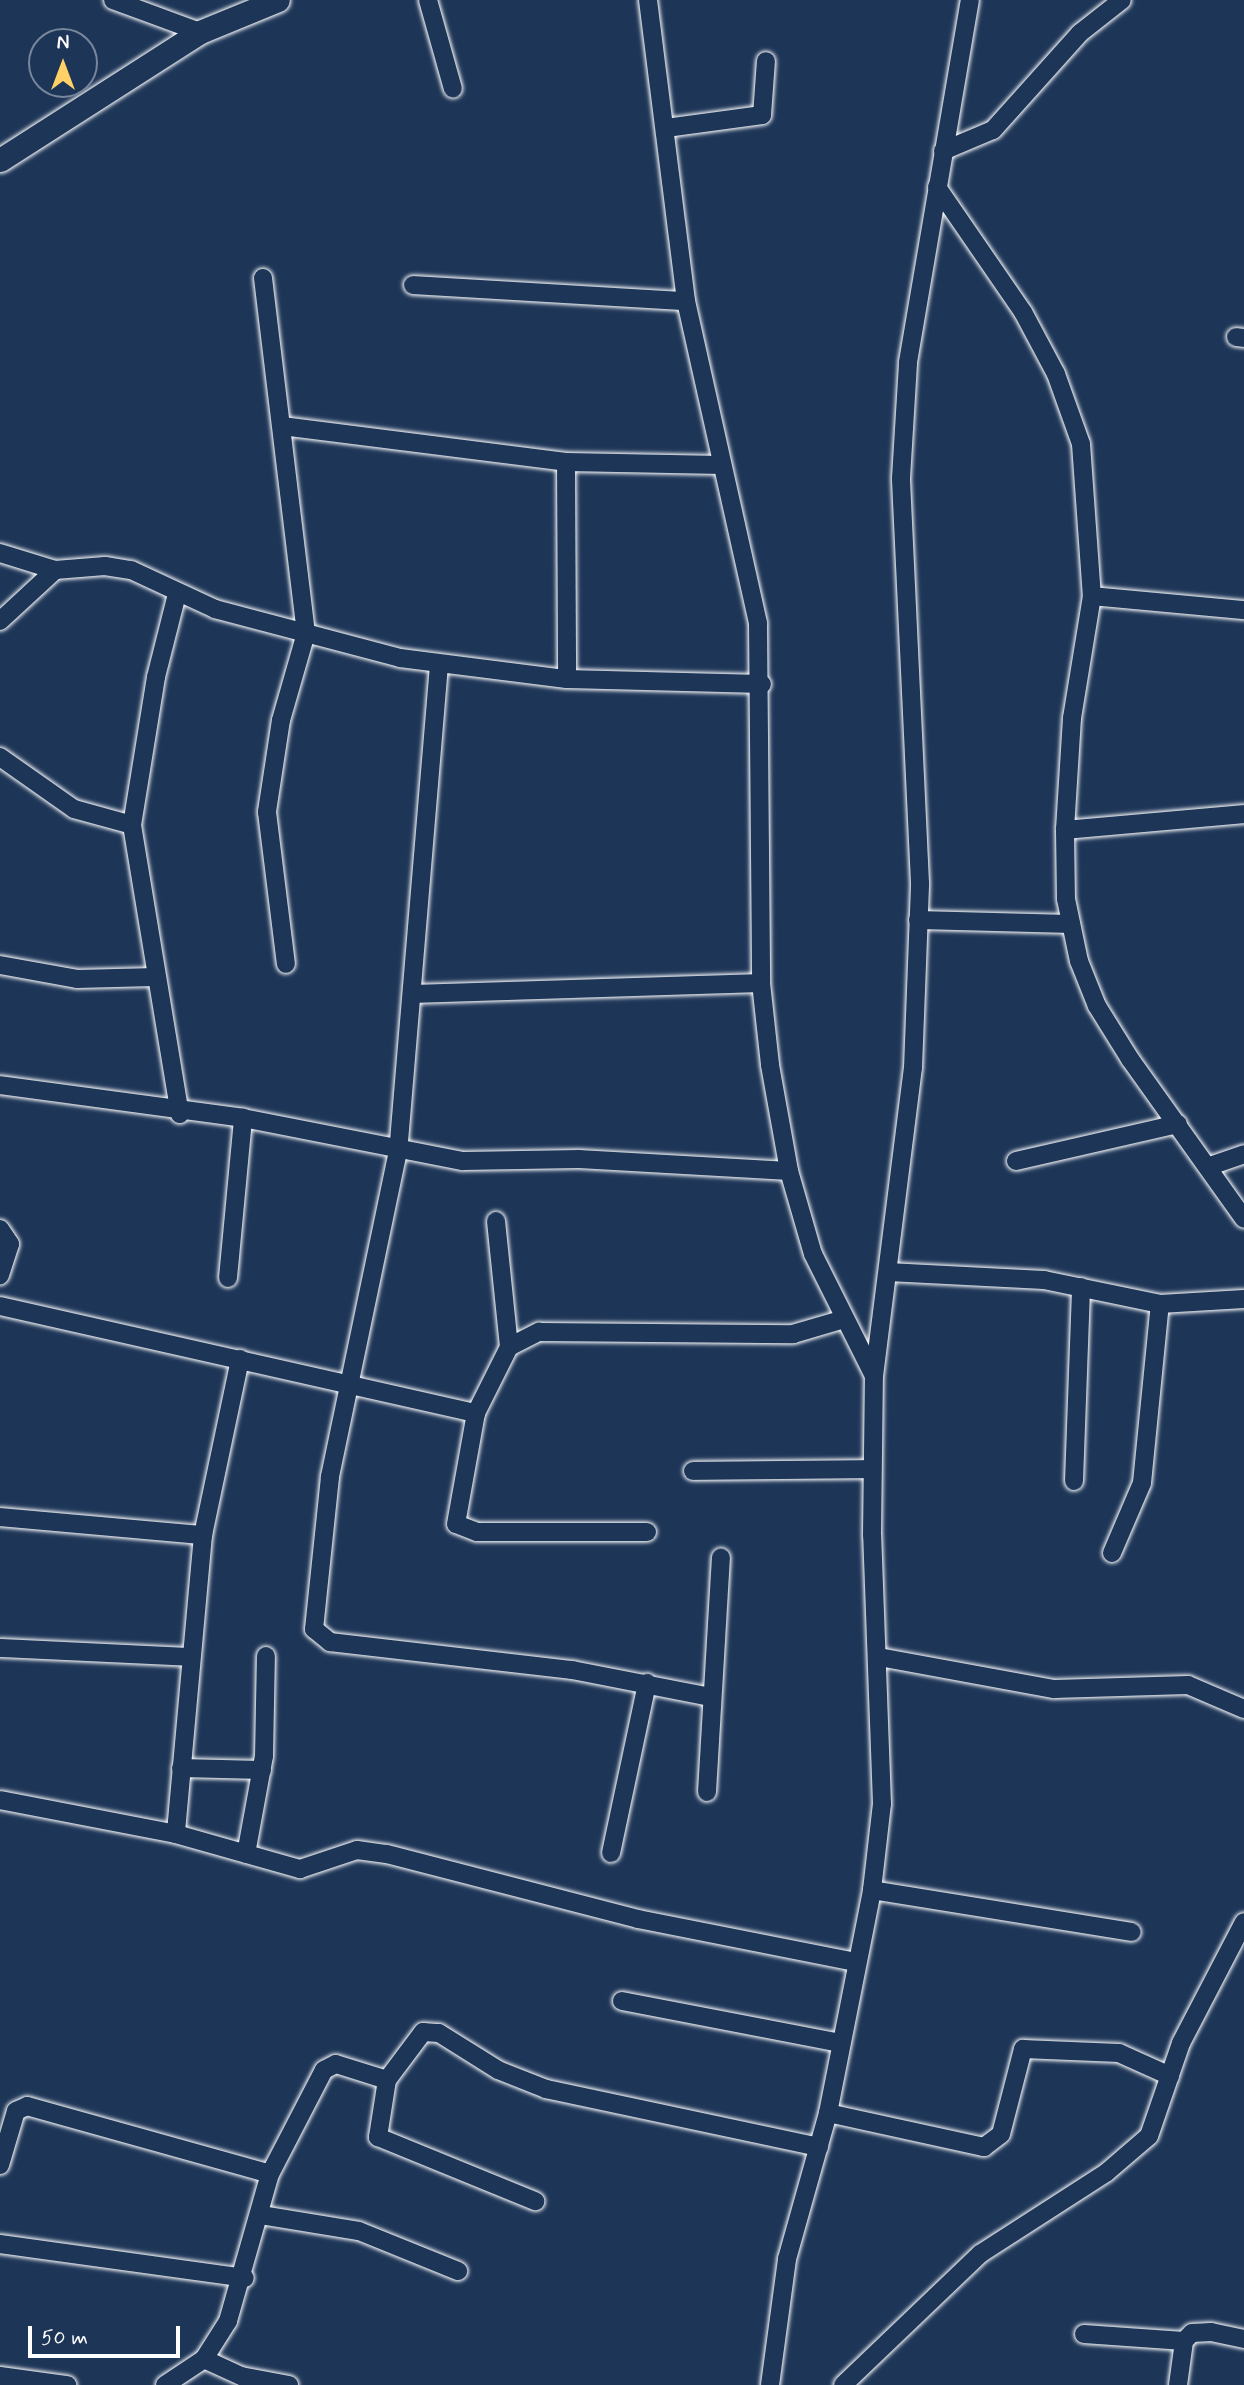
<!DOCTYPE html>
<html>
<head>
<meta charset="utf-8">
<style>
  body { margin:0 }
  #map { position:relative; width:1244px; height:2385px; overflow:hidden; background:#1d3557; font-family:Mynerve,sans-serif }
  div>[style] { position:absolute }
  .roads { filter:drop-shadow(0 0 2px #fff) drop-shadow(0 0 2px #fff) }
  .minor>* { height:18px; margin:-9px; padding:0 9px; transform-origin:9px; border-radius:9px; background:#1d3557 }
  .secondary>* { height:23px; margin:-11.5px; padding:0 11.5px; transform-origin:11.5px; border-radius:11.5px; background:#1d3557 }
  span { translate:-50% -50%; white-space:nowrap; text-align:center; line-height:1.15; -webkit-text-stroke:6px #1d3557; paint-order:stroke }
  .north { position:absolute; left:28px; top:28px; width:70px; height:70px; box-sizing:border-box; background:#1d3557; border:2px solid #77869a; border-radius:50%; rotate:0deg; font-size:19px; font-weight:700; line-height:28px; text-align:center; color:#fff }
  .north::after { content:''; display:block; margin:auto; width:24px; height:32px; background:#ffd166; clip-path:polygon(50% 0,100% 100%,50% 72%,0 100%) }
  .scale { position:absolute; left:28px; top:2326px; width:152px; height:32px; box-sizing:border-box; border:4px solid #fff; border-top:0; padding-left:9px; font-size:21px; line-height:24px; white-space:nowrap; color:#fff; -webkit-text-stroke:5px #1d3557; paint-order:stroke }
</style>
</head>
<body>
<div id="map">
  <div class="roads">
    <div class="minor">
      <div style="left:113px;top:0;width:93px;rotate:20.2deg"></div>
      <div style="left:428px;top:0;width:92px;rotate:74.3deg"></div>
      <div style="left:648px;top:0;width:303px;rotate:82.8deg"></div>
      <div style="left:686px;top:301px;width:330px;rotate:77.4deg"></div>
      <div style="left:758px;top:623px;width:360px;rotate:89.5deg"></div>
      <div style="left:761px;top:983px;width:82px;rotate:83.7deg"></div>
      <div style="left:770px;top:1065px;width:108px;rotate:79.8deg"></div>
      <div style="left:789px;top:1171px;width:86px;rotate:73.9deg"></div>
      <div style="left:813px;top:1254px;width:136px;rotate:63.4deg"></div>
      <div style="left:666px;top:128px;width:97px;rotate:-7.7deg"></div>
      <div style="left:762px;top:115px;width:54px;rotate:-85.8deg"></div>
      <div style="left:943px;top:151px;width:54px;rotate:-22.8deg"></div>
      <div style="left:993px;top:130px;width:130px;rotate:-48.1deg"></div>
      <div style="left:1080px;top:33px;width:53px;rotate:-38.2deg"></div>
      <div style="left:937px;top:187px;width:152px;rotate:55.5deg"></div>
      <div style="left:1023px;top:312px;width:70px;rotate:62deg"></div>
      <div style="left:1056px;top:374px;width:74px;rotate:70.3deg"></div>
      <div style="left:1081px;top:444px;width:152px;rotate:85.9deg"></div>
      <div style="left:1092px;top:596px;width:124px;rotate:99.3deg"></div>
      <div style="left:1072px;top:718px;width:112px;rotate:93.6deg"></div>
      <div style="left:1065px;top:830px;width:69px;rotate:89.2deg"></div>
      <div style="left:1066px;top:899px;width:63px;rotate:78.2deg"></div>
      <div style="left:1079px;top:961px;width:48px;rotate:68.2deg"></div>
      <div style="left:1097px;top:1006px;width:62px;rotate:58.1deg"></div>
      <div style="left:1130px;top:1059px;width:196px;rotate:54.5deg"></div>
      <div style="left:263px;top:278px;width:358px;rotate:83.1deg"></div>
      <div style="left:306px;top:633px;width:91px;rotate:106deg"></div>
      <div style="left:281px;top:720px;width:93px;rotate:98.7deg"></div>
      <div style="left:267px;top:812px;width:153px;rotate:82.9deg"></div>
      <div style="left:413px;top:285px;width:273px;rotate:3.4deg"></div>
      <div style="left:1236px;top:337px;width:8px;rotate:7deg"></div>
      <div style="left:282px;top:426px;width:286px;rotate:7.2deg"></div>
      <div style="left:566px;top:462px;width:156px;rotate:1.1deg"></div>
      <div style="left:566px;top:462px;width:217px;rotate:89.7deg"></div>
      <div style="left:0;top:553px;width:58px;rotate:17.2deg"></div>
      <div style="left:177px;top:594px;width:86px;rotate:104.2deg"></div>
      <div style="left:156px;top:677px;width:150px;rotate:99.2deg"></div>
      <div style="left:132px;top:825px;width:293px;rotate:80.6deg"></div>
      <div style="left:1092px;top:596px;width:153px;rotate:5.3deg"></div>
      <div style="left:0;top:621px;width:75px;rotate:-42.8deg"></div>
      <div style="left:55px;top:570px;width:50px;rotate:-4.6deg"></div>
      <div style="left:105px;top:566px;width:26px;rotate:9deg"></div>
      <div style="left:131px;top:570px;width:93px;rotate:24.9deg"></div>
      <div style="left:215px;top:609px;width:191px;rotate:14.8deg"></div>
      <div style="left:400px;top:658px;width:168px;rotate:7.2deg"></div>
      <div style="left:567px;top:679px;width:195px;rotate:1.5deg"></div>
      <div style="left:439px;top:665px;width:488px;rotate:94.8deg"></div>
      <div style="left:398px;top:1151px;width:333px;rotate:101.8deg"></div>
      <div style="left:330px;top:1477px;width:153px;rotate:96deg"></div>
      <div style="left:314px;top:1629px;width:21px;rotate:39deg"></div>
      <div style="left:330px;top:1642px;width:244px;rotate:6.6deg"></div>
      <div style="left:572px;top:1670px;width:142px;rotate:11deg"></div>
      <div style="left:0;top:757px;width:90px;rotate:35.1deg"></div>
      <div style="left:74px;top:809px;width:60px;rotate:15.4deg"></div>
      <div style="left:1065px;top:830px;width:180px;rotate:-5.1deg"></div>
      <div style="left:918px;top:920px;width:153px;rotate:1.5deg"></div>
      <div style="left:0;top:965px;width:78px;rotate:10.3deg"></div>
      <div style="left:77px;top:979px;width:78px;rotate:-1.5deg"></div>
      <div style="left:413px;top:994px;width:348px;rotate:-1.8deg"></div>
      <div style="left:0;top:1085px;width:245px;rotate:7.7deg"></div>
      <div style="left:243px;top:1118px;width:224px;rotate:11.1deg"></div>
      <div style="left:463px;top:1161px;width:116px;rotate:-1deg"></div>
      <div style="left:579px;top:1159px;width:210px;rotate:3.3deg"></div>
      <div style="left:1016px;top:1161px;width:166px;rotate:-12.9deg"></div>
      <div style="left:1210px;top:1166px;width:36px;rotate:-19deg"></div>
      <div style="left:496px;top:1221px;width:127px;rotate:84.1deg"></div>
      <div style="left:0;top:1229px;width:18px;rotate:56deg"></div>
      <div style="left:10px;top:1244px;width:33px;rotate:108deg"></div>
      <div style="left:888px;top:1272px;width:156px;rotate:2.9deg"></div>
      <div style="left:1044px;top:1280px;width:118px;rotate:11.7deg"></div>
      <div style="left:1160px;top:1304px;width:84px;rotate:-3.4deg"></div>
      <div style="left:228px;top:1278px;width:161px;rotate:-84.6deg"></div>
      <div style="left:0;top:1306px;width:488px;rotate:12.7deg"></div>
      <div style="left:693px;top:1471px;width:178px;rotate:-0.6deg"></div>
      <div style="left:1074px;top:1481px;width:194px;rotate:-87.9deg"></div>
      <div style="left:0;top:1517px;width:204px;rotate:5.1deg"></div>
      <div style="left:203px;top:1535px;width:300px;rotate:95.2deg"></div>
      <div style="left:176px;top:1834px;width:179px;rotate:-169.1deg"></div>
      <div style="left:647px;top:1532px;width:170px;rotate:180deg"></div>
      <div style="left:477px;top:1532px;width:22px;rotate:-159deg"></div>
      <div style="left:456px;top:1524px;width:113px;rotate:-79.8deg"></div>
      <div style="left:476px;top:1413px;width:74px;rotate:-63.4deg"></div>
      <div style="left:509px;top:1347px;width:34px;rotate:-27deg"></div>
      <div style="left:539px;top:1332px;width:254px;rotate:0.5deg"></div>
      <div style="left:793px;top:1334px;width:53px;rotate:-16.4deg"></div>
      <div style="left:203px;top:1535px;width:180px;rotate:-78.1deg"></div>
      <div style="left:1112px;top:1553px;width:76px;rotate:-66.8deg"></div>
      <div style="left:1142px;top:1483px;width:180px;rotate:-84.3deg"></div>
      <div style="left:0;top:1648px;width:190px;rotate:2.7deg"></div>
      <div style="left:879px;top:1657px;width:178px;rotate:10.4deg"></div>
      <div style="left:1054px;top:1689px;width:134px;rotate:-1.7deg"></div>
      <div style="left:1188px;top:1685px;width:61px;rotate:23.2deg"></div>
      <div style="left:181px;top:1768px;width:81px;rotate:1.4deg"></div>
      <div style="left:707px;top:1792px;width:235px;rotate:-86.6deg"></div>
      <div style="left:176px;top:1834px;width:129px;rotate:15.8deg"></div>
      <div style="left:300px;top:1869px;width:60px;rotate:-18.4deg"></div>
      <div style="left:357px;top:1850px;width:30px;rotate:8deg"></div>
      <div style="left:387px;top:1854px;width:259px;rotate:14.5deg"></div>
      <div style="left:638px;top:1919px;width:221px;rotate:11.2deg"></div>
      <div style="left:611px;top:1853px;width:174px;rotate:-78deg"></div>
      <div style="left:246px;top:1854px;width:100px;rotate:-79.6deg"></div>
      <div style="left:264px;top:1756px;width:100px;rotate:-88.9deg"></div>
      <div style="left:872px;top:1890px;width:263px;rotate:9.2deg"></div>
      <div style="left:622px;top:2001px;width:223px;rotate:10.9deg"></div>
      <div style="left:387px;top:2080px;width:58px;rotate:99deg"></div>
      <div style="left:378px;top:2137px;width:170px;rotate:22.2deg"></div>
      <div style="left:828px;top:2113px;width:160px;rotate:12.3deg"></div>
      <div style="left:984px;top:2147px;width:21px;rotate:-37deg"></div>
      <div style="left:1001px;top:2134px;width:88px;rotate:-75.5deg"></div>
      <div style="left:1023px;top:2049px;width:96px;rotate:2.4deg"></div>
      <div style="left:1119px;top:2053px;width:56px;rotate:24.3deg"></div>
      <div style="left:0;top:2165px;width:56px;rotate:-73.5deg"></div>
      <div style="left:16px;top:2111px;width:12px;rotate:-24deg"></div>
      <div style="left:27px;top:2106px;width:252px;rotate:15.6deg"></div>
      <div style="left:261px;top:2215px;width:99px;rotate:9.3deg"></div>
      <div style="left:359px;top:2231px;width:107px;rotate:22deg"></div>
      <div style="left:0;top:2244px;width:247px;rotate:7.9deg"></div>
      <div style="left:1084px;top:2334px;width:100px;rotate:4deg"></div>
      <div style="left:1184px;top:2341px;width:11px;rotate:-45deg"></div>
      <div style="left:1192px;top:2333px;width:19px;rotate:-3deg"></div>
      <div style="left:1211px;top:2332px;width:34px;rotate:12deg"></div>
      <div style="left:204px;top:2359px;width:41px;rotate:24.7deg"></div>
      <div style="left:241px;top:2376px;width:49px;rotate:10.6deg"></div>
      <div style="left:0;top:2376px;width:68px;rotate:7.7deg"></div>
      <div style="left:165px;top:2385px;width:47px;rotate:-33.7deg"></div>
      <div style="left:204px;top:2359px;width:45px;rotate:-57.7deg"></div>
      <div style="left:228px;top:2321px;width:153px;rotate:-74.1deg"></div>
      <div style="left:270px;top:2174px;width:117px;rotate:-62.6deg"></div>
      <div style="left:324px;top:2070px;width:13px;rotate:-27deg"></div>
      <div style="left:336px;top:2064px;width:53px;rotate:17.4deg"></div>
      <div style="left:387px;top:2080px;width:60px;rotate:-53.1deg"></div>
      <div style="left:423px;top:2032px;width:16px;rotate:4deg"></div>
      <div style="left:439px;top:2033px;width:70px;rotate:32.1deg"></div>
      <div style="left:498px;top:2070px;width:52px;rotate:21.6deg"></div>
      <div style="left:546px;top:2089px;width:279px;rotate:12deg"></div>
      <div style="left:770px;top:2385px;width:127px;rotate:-82.3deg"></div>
      <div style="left:787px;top:2259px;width:152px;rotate:-74.3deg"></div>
      <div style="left:828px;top:2113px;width:227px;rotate:-78.8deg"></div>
      <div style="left:872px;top:1890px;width:87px;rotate:-83.4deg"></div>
      <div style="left:882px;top:1804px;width:269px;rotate:-92.1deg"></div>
      <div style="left:872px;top:1535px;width:159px;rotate:-89.3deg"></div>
      <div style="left:874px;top:1376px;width:310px;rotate:-82.8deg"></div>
      <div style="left:913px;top:1068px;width:185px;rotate:-87.8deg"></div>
      <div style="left:920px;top:883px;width:405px;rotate:-92.7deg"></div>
      <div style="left:901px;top:478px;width:116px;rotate:-86.5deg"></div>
      <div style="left:908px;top:362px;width:367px;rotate:-80.3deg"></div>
      <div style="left:843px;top:2385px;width:190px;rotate:-43.7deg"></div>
      <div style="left:980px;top:2254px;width:151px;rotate:-32.8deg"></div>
      <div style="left:1107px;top:2172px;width:55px;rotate:-40.6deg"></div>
      <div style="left:1149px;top:2136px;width:98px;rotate:-71deg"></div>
      <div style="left:1181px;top:2043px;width:136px;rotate:-62.5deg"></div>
      <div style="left:1178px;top:2385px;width:44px;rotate:-82.2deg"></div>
    </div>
    <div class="secondary">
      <div style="left:0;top:160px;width:237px;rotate:-32.6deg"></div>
      <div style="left:200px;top:32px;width:84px;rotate:-22.3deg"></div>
    </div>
  </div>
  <div class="north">N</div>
  <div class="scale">50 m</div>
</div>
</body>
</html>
